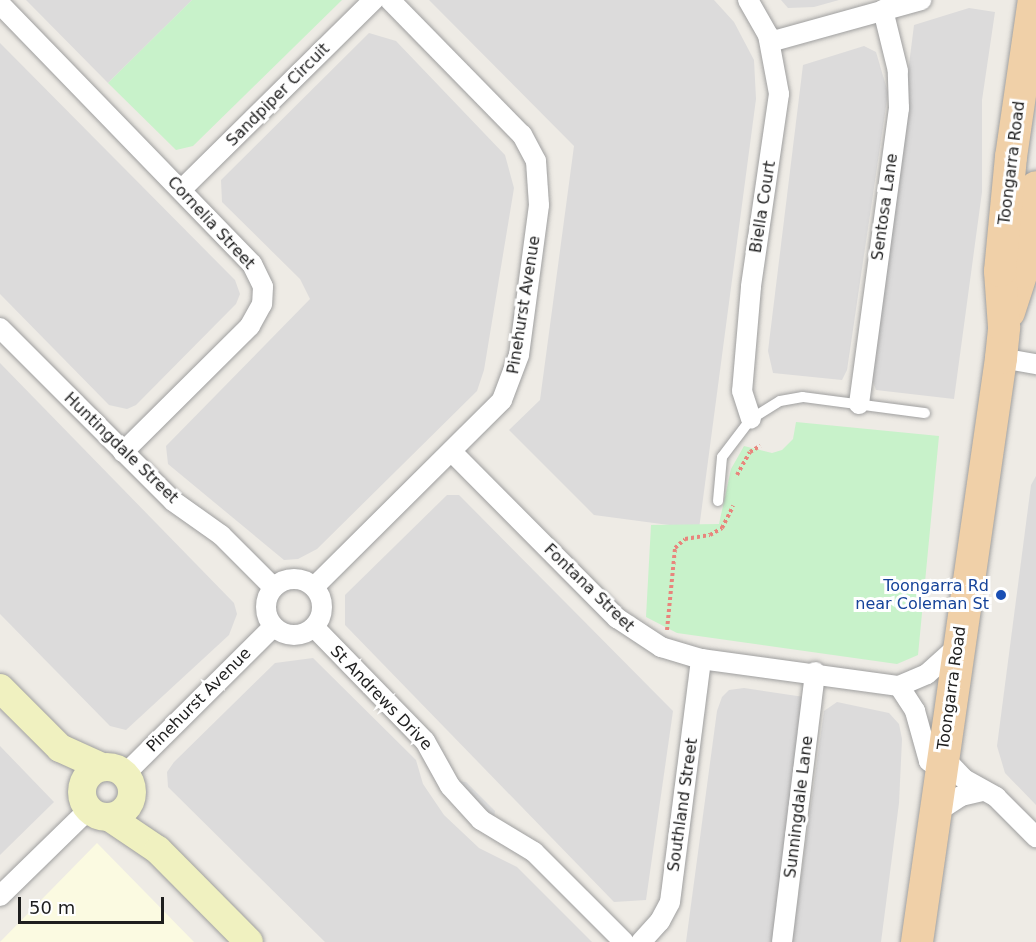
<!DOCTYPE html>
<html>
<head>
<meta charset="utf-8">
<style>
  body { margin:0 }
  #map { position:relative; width:1036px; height:942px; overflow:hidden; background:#eeebe5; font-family:"DejaVu Sans",sans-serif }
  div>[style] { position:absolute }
  .residential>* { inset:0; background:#dcdbdb }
  .education>* { inset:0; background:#fbfae1 }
  .park>* { inset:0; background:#c8f2ca }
  .parking>* { inset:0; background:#dedede }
  .path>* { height:4px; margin-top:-2px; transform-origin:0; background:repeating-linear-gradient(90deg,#e8857c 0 3px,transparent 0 6px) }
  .roads { filter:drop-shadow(0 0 2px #9f9f9f) drop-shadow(0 0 2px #9f9f9f) }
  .lane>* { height:10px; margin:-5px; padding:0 5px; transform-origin:5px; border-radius:5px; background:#fff }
  .street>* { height:20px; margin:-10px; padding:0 10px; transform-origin:10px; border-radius:10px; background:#fff }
  .street>.ring { margin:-10px; padding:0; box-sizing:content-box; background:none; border:20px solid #fff; border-radius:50% }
  .secondary>* { height:28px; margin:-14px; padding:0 14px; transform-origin:14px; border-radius:14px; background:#f0f1c0 }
  .secondary>.ring { margin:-14px; padding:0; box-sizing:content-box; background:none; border:28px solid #f0f1c0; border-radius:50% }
  .primary>* { height:32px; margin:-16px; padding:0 16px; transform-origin:16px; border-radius:16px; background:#f0d0a8 }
  .dots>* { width:16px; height:16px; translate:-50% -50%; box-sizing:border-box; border:3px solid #fff; border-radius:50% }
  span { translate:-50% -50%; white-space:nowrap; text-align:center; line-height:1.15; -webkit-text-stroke:6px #fff; paint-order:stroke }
  .street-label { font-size:16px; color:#1e1e1e }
  .transit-label { font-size:16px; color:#164399 }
  .right { translate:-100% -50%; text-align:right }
  .scale { position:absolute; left:18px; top:897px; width:146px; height:27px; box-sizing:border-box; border:3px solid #1e1e1e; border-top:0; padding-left:8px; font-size:18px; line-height:21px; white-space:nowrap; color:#1e1e1e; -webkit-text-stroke:4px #fff; paint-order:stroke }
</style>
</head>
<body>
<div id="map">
  <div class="residential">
    <div style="clip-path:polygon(26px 0,192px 0,108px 83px)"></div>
    <div style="clip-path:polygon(429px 0,714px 0,734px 22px,754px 60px,756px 99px,699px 529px,594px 515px,509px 430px,540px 400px,574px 146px)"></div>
    <div style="clip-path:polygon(781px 0,839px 0,814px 7px,788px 8px)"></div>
    <div style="clip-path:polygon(969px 8px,995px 12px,982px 100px,982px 192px,954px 399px,876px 390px,870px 374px,914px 25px)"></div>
    <div style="clip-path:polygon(369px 33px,396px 41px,505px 155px,514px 188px,484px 370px,477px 391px,317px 549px,298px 559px,284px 560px,168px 464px,166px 446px,310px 299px,300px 279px,222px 202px,221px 180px)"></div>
    <div style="clip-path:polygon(0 43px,235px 280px,240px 294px,236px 304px,136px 405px,127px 409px,109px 405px,0 294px)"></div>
    <div style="clip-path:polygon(864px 46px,876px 52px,888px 93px,847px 370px,842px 380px,773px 373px,768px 351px,803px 65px)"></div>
    <div style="clip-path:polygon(0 363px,234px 603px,237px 614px,229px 635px,126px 730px,110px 726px,0 614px)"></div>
    <div style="clip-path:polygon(1036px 476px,1036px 805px,1005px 773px,997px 746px,1031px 485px)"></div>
    <div style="clip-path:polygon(447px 495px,459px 495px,673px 711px,646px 900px,614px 902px,345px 625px,345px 595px)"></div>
    <div style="clip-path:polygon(313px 658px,416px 760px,423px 784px,444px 815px,479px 848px,517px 867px,592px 942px,325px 942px,168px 787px,167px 772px,174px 762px,275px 663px)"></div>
    <div style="clip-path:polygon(744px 688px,804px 697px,775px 942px,686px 942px,717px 711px,722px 697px,729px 690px)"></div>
    <div style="clip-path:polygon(837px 702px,889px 713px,899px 724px,902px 739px,899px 803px,881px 942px,792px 942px,824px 711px)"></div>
    <div style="clip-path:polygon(0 746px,54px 802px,0 855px)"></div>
  </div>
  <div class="education">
    <div style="clip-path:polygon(97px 843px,194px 942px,0 942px)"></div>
  </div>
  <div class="park">
    <div style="clip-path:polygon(192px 0,342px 0,193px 146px,176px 150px,108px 83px)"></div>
    <div style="clip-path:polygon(796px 422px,939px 436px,918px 655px,897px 664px,677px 633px,646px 617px,651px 525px,719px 524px,731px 469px,744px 446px,772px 453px,782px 450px,793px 439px)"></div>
  </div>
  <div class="parking">
    <div style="clip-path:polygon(458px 781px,466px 782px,495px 811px,494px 818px)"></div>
  </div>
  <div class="path">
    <div style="left:737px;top:475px;width:26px;rotate:-61deg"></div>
    <div style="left:750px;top:452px;width:12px;rotate:-31deg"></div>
    <div style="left:667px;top:630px;width:82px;rotate:-84.4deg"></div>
    <div style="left:675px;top:548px;width:13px;rotate:-42deg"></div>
    <div style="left:685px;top:539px;width:25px;rotate:-9deg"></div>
    <div style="left:710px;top:535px;width:14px;rotate:-30deg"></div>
    <div style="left:722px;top:528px;width:25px;rotate:-63deg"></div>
  </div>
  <div class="roads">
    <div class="lane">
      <div style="left:718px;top:501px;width:44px;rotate:-84.8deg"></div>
      <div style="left:722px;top:457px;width:48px;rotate:-52.7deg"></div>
      <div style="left:751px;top:419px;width:34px;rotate:-32deg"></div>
      <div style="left:780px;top:401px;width:23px;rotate:-10deg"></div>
      <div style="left:803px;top:397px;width:123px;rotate:7.5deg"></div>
    </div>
    <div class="street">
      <div style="left:748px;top:0;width:40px;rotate:60.3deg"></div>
      <div style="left:768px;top:35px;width:60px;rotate:79.4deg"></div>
      <div style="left:779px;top:94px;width:195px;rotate:98.3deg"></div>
      <div style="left:751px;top:287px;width:104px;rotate:94.9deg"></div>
      <div style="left:742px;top:391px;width:29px;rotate:72deg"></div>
      <div style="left:0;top:4px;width:362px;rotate:45.9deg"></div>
      <div style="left:252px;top:264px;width:25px;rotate:64deg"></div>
      <div style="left:263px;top:287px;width:17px;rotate:93deg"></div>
      <div style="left:262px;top:304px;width:25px;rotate:119deg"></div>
      <div style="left:250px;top:326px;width:179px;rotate:135.2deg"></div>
      <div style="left:770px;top:42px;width:157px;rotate:-15.5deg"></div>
      <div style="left:181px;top:190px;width:271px;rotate:-44.6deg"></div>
      <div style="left:0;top:328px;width:245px;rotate:45deg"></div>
      <div style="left:173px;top:501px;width:59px;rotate:35.3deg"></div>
      <div style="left:221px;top:535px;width:74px;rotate:45deg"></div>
      <div style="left:1001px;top:358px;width:36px;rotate:10deg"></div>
      <div style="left:859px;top:404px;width:299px;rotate:-82.3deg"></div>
      <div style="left:899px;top:108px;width:37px;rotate:-92deg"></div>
      <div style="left:898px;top:71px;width:63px;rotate:-103.8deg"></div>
      <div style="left:453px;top:453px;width:233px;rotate:45.2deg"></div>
      <div style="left:617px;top:618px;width:53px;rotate:33.4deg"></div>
      <div style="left:661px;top:647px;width:42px;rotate:16.7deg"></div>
      <div style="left:701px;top:659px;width:200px;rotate:7.8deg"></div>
      <div style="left:899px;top:686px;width:30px;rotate:-23deg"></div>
      <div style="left:927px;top:674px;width:42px;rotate:-42.1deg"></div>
      <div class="ring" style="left:266px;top:579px;width:36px;height:36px"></div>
      <div style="left:314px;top:587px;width:265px;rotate:-44.8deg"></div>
      <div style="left:502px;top:400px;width:48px;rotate:-69.3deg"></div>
      <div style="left:519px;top:355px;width:151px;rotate:-82.4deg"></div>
      <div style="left:539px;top:205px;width:44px;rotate:-93.9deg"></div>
      <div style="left:536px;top:161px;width:30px;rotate:-118deg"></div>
      <div style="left:522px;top:135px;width:189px;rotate:-134.4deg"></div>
      <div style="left:314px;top:627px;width:159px;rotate:45.8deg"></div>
      <div style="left:425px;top:741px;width:51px;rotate:60.9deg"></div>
      <div style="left:450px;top:786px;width:46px;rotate:47.6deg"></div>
      <div style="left:481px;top:820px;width:62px;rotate:31.1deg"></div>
      <div style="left:534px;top:852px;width:127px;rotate:45deg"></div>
      <div style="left:899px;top:686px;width:30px;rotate:57deg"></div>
      <div style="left:915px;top:711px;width:52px;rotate:74.4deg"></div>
      <div style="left:929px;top:761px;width:15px;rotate:37deg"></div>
      <div style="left:943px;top:757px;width:30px;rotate:46deg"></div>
      <div style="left:964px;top:779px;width:37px;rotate:29deg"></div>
      <div style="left:996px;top:797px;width:57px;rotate:45deg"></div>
      <div style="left:125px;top:774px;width:209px;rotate:-44.8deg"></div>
      <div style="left:935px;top:813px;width:31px;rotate:-33deg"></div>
      <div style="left:961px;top:796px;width:22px;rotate:-13deg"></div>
      <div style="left:0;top:896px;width:124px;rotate:-44.3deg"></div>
      <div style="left:641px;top:942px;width:28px;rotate:-48deg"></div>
      <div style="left:660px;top:921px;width:21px;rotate:-62deg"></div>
      <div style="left:670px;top:902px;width:245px;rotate:-82.7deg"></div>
      <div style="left:782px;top:942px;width:272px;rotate:-83deg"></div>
    </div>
    <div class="secondary">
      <div style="left:0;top:688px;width:85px;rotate:45deg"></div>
      <div style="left:60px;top:748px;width:46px;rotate:24.3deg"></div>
      <div class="ring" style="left:82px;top:767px;width:22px;height:22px"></div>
      <div style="left:109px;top:817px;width:59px;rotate:34deg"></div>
      <div style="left:158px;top:850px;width:129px;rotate:45.3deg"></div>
    </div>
    <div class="primary">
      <div style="left:1009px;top:312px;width:42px;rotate:-72deg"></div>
      <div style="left:1022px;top:272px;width:86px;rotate:-80.6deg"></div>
      <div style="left:917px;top:942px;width:590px;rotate:-81.81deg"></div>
      <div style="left:1001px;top:358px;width:31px;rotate:-84deg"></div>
      <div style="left:1004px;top:327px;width:56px;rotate:-94.1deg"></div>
      <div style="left:1000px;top:271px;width:115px;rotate:-84.5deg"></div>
      <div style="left:1011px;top:157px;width:159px;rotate:-81.7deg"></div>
    </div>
  </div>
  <div class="dots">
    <div style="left:1001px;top:595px;background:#1a4fb4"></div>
  </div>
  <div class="street-label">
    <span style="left:278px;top:95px;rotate:-45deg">Sandpiper Circuit</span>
    <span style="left:1012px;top:163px;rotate:-83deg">Toongarra Road</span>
    <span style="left:763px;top:207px;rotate:-81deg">Biella Court</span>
    <span style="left:885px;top:207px;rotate:-82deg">Sentosa Lane</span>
    <span style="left:211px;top:223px;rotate:47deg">Cornelia Street</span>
    <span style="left:524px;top:305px;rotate:-81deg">Pinehurst Avenue</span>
    <span style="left:121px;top:448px;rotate:44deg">Huntingdale Street</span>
    <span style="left:589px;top:588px;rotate:44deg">Fontana Street</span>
    <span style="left:952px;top:688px;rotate:-82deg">Toongarra Road</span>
    <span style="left:381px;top:698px;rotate:46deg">St Andrews Drive</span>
    <span style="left:199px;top:700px;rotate:-45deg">Pinehurst Avenue</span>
    <span style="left:683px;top:805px;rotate:-82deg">Southland Street</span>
    <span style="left:799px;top:807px;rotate:-83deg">Sunningdale Lane</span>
  </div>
  <div class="transit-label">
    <span class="right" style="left:989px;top:595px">Toongarra Rd<br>near Coleman St</span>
  </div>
  <div class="scale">50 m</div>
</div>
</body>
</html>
